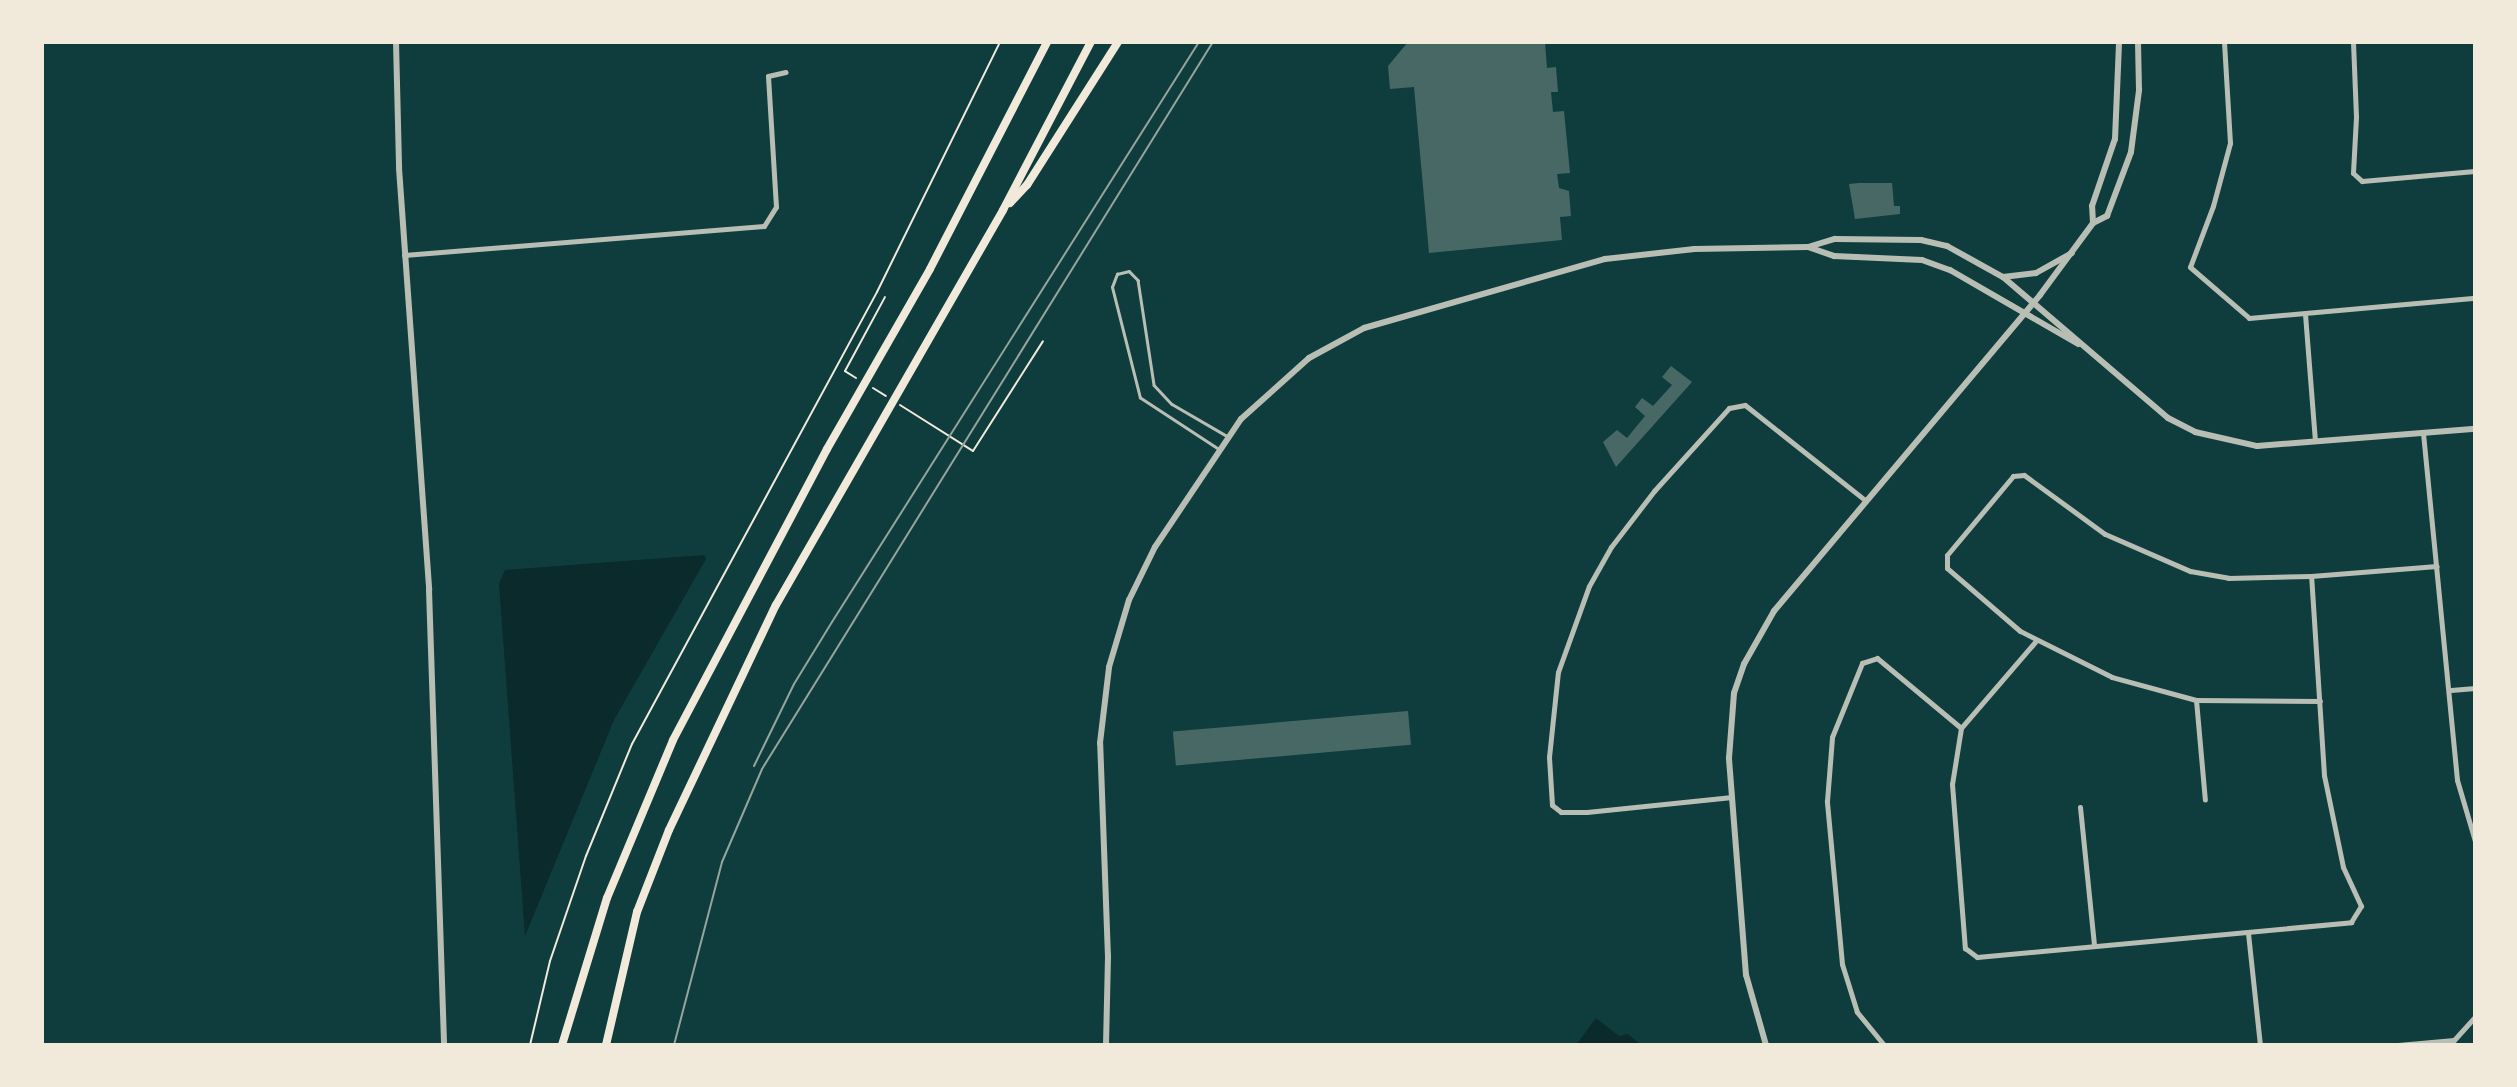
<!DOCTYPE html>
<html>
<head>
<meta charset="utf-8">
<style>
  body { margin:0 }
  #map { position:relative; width:2517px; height:1087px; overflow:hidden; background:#0f3d3e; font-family:Manrope,sans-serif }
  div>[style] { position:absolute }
  .water>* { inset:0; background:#0a2a2b }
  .building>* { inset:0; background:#486865; transform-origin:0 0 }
  .path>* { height:2px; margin:-1px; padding:0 1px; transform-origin:1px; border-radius:1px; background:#f1e9da }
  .service>* { height:2.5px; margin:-1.25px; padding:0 1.25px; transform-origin:1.25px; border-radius:1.25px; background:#b8beb3 }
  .minor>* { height:5px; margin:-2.5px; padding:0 2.5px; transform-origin:2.5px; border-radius:2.5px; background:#b8beb3 }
  .tertiary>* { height:6px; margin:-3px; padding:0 3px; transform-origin:3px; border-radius:3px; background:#b8beb3 }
  .primary>* { height:8px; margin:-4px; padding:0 4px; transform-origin:4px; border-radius:4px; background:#f1e9da }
  .tram>* { height:2px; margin:-1px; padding:0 1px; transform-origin:1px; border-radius:1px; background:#97a49c }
  span { translate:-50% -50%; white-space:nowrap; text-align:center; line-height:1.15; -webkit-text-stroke:7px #f1e9da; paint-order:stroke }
  .frame { position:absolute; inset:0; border:44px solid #f1e9da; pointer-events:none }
</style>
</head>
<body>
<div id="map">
  <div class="water">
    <div style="clip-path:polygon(704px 555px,706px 559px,614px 720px,525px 936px,499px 584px,505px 570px)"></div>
    <div style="clip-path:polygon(1596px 1018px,1619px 1036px,1628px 1034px,1641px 1045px,1576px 1045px)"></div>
  </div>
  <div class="building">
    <div style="clip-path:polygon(1408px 42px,1545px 42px,1547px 68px,1556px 67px,1558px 92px,1551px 92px,1553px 112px,1564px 111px,1570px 173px,1557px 174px,1559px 188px,1569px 191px,1571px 216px,1560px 217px,1562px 240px,1429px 253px,1414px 87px,1390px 89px,1388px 66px)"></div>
    <div style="clip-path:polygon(1859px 183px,1892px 183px,1894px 206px,1900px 206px,1900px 214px,1855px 219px,1849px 184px)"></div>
    <div style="clip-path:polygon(1671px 366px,1692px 382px,1616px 467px,1603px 442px,1617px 430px,1627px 438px,1645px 416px,1635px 407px,1642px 398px,1653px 406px,1672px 385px,1662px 377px)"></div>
    <div style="left:1408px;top:711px;width:34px;height:236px;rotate:85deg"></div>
  </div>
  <div class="path">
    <div style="left:856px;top:378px;width:13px;rotate:-148deg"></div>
    <div style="left:845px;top:371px;width:84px;rotate:-61.6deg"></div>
    <div style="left:873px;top:388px;width:15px;rotate:32deg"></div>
    <div style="left:900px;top:405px;width:86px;rotate:32.2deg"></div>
    <div style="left:973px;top:451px;width:130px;rotate:-57.5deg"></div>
    <div style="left:530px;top:1045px;width:86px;rotate:-76.6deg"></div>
    <div style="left:550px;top:961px;width:111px;rotate:-71.1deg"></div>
    <div style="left:586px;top:856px;width:121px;rotate:-67.7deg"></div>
    <div style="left:632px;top:744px;width:514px;rotate:-61.54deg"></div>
    <div style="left:877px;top:292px;width:279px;rotate:-63.8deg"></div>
  </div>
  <div class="service">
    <div style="left:1218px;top:449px;width:93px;rotate:-146.8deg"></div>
    <div style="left:1140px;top:398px;width:114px;rotate:-104.2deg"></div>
    <div style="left:1112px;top:287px;width:14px;rotate:-69deg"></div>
    <div style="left:1117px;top:274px;width:12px;rotate:-14deg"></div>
    <div style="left:1129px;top:271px;width:13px;rotate:45deg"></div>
    <div style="left:1138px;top:280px;width:106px;rotate:81.3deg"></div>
    <div style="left:1154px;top:385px;width:26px;rotate:47deg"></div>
    <div style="left:1172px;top:404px;width:64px;rotate:30.2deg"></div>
  </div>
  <div class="minor">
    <div style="left:2224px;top:42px;width:101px;rotate:86.6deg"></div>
    <div style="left:2230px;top:143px;width:65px;rotate:105.1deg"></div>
    <div style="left:2213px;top:206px;width:65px;rotate:110.7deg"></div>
    <div style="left:2190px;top:267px;width:78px;rotate:40.8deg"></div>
    <div style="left:2249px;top:318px;width:227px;rotate:-5.1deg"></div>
    <div style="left:2353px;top:42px;width:75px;rotate:87.7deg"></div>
    <div style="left:2356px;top:117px;width:56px;rotate:93.1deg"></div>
    <div style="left:2353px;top:173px;width:12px;rotate:42deg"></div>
    <div style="left:2362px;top:181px;width:113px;rotate:-5.1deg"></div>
    <div style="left:404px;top:255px;width:361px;rotate:-4.6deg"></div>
    <div style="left:764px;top:226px;width:22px;rotate:-58deg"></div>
    <div style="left:776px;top:207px;width:131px;rotate:-93.5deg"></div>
    <div style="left:768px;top:76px;width:18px;rotate:-13deg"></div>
    <div style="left:2305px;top:314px;width:126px;rotate:85.5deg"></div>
    <div style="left:2423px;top:433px;width:349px;rotate:84.4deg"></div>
    <div style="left:2457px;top:780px;width:64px;rotate:73.6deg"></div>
    <div style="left:2035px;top:642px;width:113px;rotate:130.7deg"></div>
    <div style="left:1961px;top:728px;width:57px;rotate:99.1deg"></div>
    <div style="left:1952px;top:784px;width:165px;rotate:85.5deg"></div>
    <div style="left:1965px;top:948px;width:15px;rotate:37deg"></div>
    <div style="left:1977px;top:957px;width:376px;rotate:-5.3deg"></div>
    <div style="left:2351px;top:922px;width:19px;rotate:-58deg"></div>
    <div style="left:2361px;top:906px;width:43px;rotate:-114.8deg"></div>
    <div style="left:2343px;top:867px;width:94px;rotate:-101.7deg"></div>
    <div style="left:2324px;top:775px;width:199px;rotate:-93.7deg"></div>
    <div style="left:2451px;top:690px;width:24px;rotate:-5deg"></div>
    <div style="left:2196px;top:700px;width:100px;rotate:84.9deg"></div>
    <div style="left:2320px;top:701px;width:124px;rotate:-179.5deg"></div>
    <div style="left:2196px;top:700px;width:87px;rotate:-164.7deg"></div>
    <div style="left:2112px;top:677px;width:103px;rotate:-153.4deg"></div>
    <div style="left:2020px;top:631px;width:96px;rotate:-139.2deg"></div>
    <div style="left:1947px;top:568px;width:13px;rotate:-90deg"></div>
    <div style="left:1947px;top:555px;width:103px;rotate:-50.1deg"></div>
    <div style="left:2013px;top:476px;width:11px;rotate:-5deg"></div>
    <div style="left:2024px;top:475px;width:100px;rotate:36.1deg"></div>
    <div style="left:2105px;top:534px;width:93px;rotate:23.5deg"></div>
    <div style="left:2190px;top:571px;width:39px;rotate:10deg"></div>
    <div style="left:2228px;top:578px;width:83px;rotate:-1.4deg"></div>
    <div style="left:2311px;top:576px;width:126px;rotate:-4.5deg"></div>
    <div style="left:1732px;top:797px;width:146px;rotate:174.1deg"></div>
    <div style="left:1587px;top:812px;width:26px;rotate:180deg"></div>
    <div style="left:1561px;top:812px;width:11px;rotate:-142deg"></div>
    <div style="left:1552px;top:805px;width:48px;rotate:-93.6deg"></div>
    <div style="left:1549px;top:757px;width:85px;rotate:-84deg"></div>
    <div style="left:1558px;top:672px;width:91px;rotate:-70.2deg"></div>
    <div style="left:1589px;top:586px;width:45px;rotate:-60.6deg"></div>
    <div style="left:1611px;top:547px;width:71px;rotate:-52.5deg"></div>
    <div style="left:1654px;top:491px;width:112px;rotate:-47.9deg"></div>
    <div style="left:1729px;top:408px;width:16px;rotate:-11deg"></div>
    <div style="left:1745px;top:405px;width:154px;rotate:38.4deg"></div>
    <div style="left:2080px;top:807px;width:139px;rotate:84.2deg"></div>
    <div style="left:2248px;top:933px;width:113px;rotate:83.9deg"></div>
    <div style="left:1884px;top:1045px;width:43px;rotate:-129.3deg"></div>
    <div style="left:1857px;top:1012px;width:50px;rotate:-107.4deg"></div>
    <div style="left:1842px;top:964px;width:164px;rotate:-95.3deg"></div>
    <div style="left:1827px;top:801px;width:64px;rotate:-85.5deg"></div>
    <div style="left:1832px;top:737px;width:80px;rotate:-67.9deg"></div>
    <div style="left:1862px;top:663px;width:16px;rotate:-18deg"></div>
    <div style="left:1877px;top:658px;width:109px;rotate:39.8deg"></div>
    <div style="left:2398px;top:1045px;width:56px;rotate:-5.1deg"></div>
    <div style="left:2454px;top:1040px;width:31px;rotate:-48deg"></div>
  </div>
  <div class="tertiary">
    <div style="left:396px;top:42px;width:126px;rotate:88.6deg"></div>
    <div style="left:399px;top:168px;width:423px;rotate:85.9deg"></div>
    <div style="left:429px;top:590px;width:455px;rotate:88.1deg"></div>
    <div style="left:2093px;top:223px;width:17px;rotate:-93deg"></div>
    <div style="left:2092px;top:206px;width:71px;rotate:-71.1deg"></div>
    <div style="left:2115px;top:139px;width:97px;rotate:-87.6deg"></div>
    <div style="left:1808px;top:247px;width:28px;rotate:19deg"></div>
    <div style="left:1834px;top:256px;width:88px;rotate:2.6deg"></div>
    <div style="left:1922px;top:260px;width:30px;rotate:20deg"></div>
    <div style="left:1950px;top:270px;width:148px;rotate:30deg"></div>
    <div style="left:2003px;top:277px;width:33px;rotate:-7deg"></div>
    <div style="left:2036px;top:273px;width:41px;rotate:-29.1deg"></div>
    <div style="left:1106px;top:1045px;width:88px;rotate:-88.7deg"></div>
    <div style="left:1108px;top:957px;width:214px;rotate:-92.1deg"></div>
    <div style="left:1100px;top:743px;width:77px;rotate:-83.2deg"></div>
    <div style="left:1109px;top:667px;width:70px;rotate:-73.4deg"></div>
    <div style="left:1129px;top:600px;width:59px;rotate:-63.9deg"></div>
    <div style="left:1155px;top:547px;width:154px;rotate:-56.1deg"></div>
    <div style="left:1241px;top:419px;width:91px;rotate:-41.9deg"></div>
    <div style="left:1309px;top:358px;width:63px;rotate:-28.6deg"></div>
    <div style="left:1364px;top:328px;width:251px;rotate:-16deg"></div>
    <div style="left:1605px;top:259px;width:90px;rotate:-6.4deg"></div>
    <div style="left:1694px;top:249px;width:114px;rotate:-1deg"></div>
    <div style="left:1808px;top:247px;width:28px;rotate:-17deg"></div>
    <div style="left:1835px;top:239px;width:86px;rotate:0.7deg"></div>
    <div style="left:1921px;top:240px;width:27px;rotate:13deg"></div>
    <div style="left:1947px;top:246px;width:64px;rotate:29deg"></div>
    <div style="left:2003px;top:277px;width:217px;rotate:40.5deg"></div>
    <div style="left:2168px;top:418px;width:30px;rotate:27deg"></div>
    <div style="left:2195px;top:432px;width:64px;rotate:12.7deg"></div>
    <div style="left:2257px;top:446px;width:219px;rotate:-4.5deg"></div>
    <div style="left:1766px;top:1045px;width:73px;rotate:-105.9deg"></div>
    <div style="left:1746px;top:975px;width:218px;rotate:-94.5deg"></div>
    <div style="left:1729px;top:758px;width:65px;rotate:-85.6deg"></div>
    <div style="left:1734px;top:693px;width:31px;rotate:-71deg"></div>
    <div style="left:1744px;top:664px;width:61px;rotate:-60.5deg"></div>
    <div style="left:1774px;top:611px;width:413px;rotate:-49.9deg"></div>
    <div style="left:2040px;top:295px;width:89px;rotate:-53.6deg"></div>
    <div style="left:2093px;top:223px;width:16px;rotate:-27deg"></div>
    <div style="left:2107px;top:216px;width:68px;rotate:-69.4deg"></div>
    <div style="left:2131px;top:152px;width:63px;rotate:-82.6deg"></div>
    <div style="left:2139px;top:90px;width:48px;rotate:-91.2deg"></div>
  </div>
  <div class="primary">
    <div style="left:1010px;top:203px;width:25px;rotate:-47deg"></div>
    <div style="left:1027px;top:185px;width:169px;rotate:-57.5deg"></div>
    <div style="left:562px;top:1045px;width:154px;rotate:-73deg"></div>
    <div style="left:607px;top:898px;width:171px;rotate:-67.3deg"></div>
    <div style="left:673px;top:740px;width:329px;rotate:-62.1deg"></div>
    <div style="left:827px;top:449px;width:207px;rotate:-60.2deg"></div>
    <div style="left:930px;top:269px;width:255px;rotate:-62.7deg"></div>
    <div style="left:606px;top:1045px;width:137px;rotate:-76.9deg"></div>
    <div style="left:637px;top:912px;width:88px;rotate:-68.7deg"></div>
    <div style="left:669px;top:830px;width:249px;rotate:-64.6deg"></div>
    <div style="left:776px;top:605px;width:456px;rotate:-60.1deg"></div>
    <div style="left:1003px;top:210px;width:190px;rotate:-62.4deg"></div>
  </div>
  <div class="tram">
    <div style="left:754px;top:766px;width:91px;rotate:-64deg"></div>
    <div style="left:794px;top:684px;width:73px;rotate:-58.5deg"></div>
    <div style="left:832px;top:622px;width:686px;rotate:-57.68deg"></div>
    <div style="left:674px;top:1045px;width:189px;rotate:-75.3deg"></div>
    <div style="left:722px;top:862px;width:101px;rotate:-66.7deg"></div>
    <div style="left:762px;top:769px;width:856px;rotate:-58.19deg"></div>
  </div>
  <div class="frame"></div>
</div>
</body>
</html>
